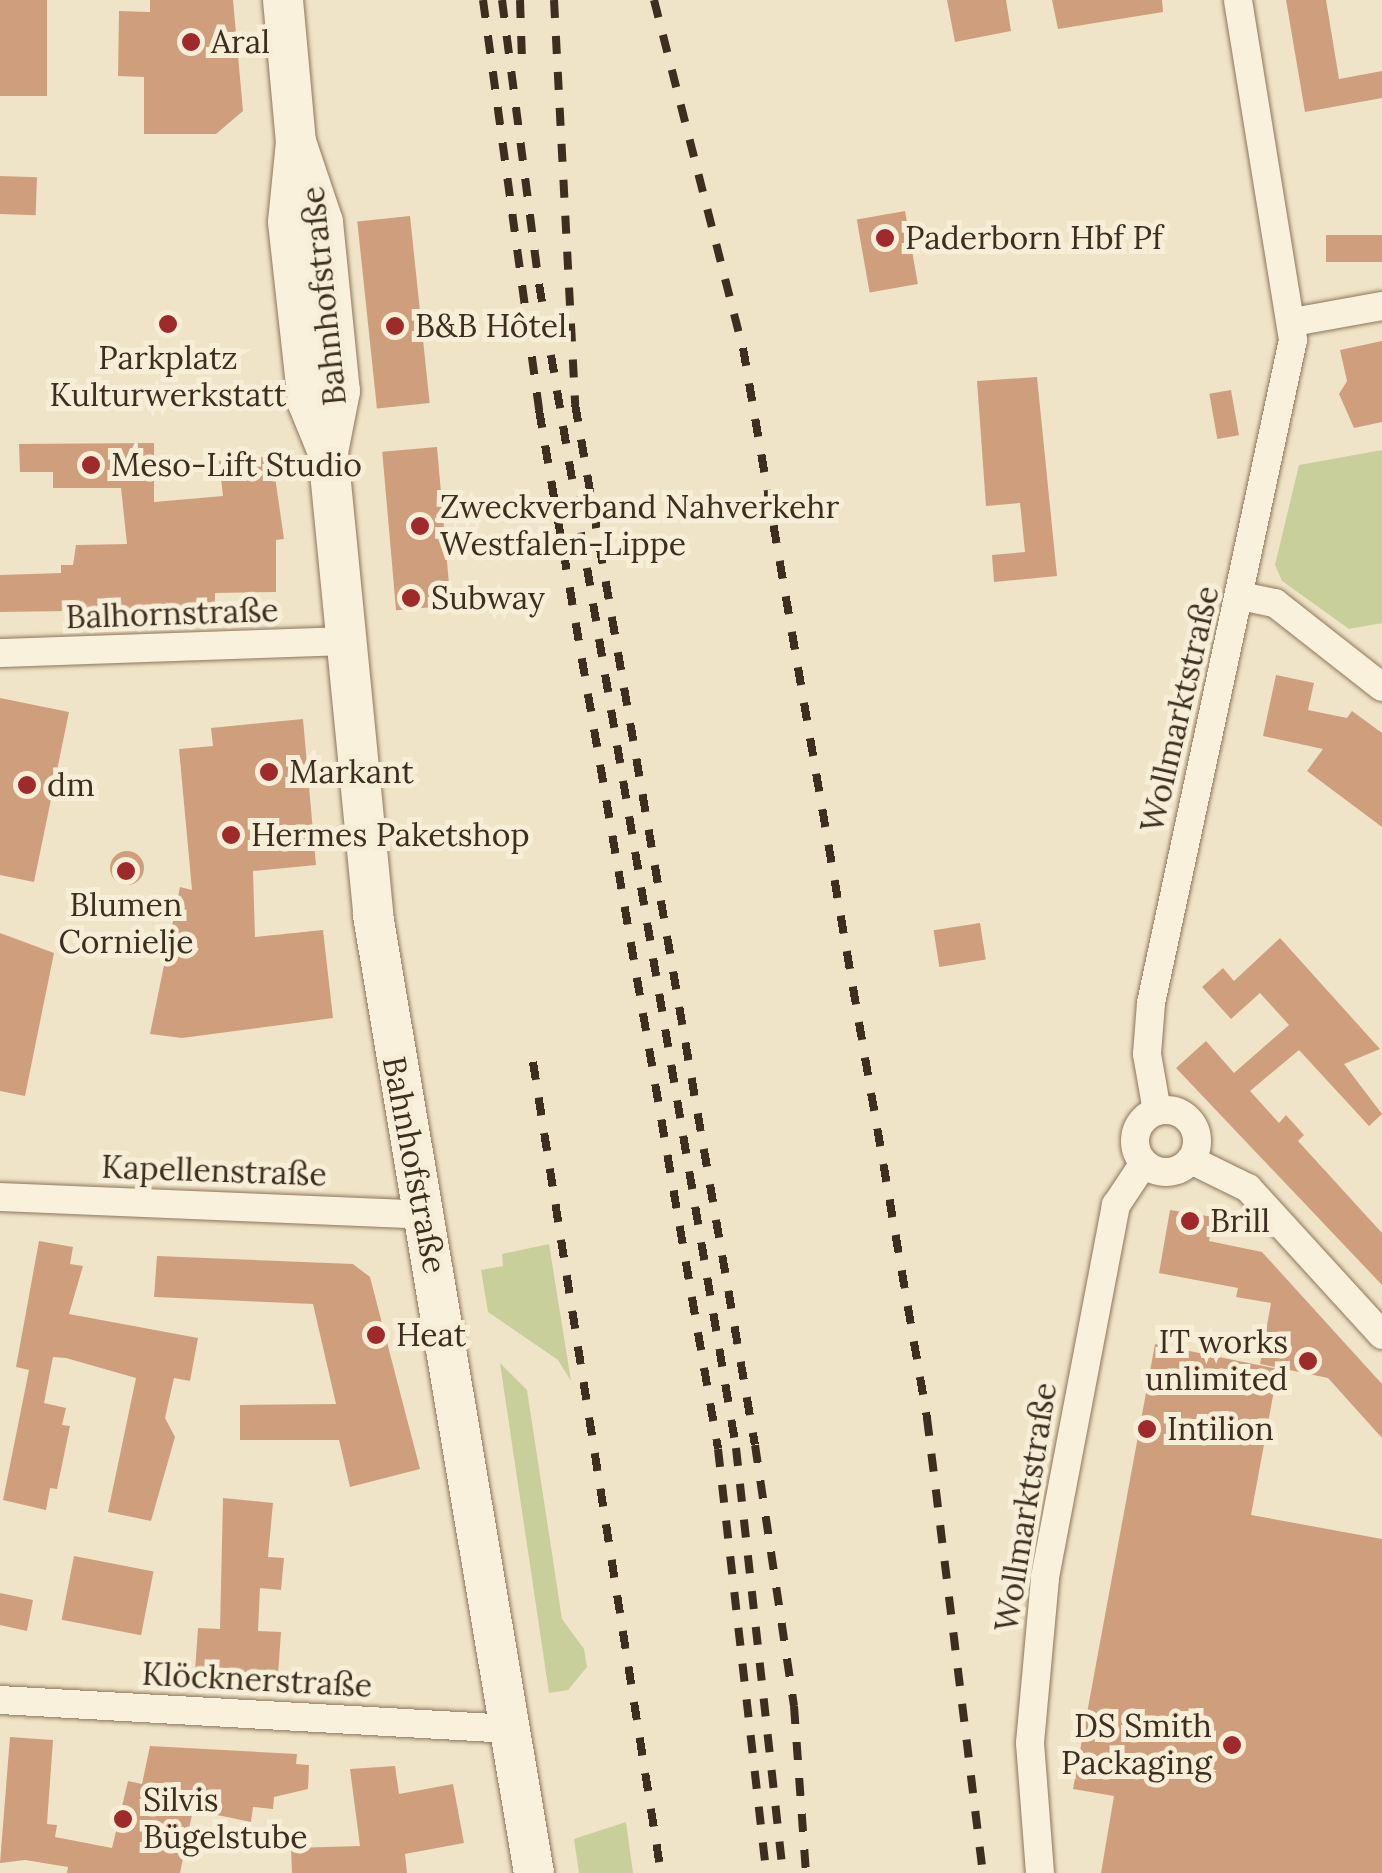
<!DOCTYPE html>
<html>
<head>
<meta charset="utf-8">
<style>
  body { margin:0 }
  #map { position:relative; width:1382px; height:1873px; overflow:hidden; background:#f0e4c8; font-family:Lora,serif }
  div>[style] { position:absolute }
  .green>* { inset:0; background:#c9cf9b }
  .building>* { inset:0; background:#cf9f7d; transform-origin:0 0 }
  .round { border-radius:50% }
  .roads { filter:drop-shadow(0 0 2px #8d765c) drop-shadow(0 0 2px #8d765c) }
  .street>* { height:28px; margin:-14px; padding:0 14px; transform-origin:14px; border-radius:14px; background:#faf1dc }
  .street>.ring { margin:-14px; padding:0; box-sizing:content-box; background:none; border:28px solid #faf1dc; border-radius:50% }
  .secondary>* { height:40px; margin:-20px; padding:0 20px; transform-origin:20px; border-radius:20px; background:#faf1dc }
  .rail>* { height:8px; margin-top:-4px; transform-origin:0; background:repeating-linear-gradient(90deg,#3d2e20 0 18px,transparent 0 36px) }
  .dots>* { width:28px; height:28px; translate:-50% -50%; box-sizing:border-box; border:5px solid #f7eed8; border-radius:50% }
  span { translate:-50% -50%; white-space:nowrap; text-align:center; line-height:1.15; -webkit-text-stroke:10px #f7eed8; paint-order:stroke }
  .poi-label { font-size:32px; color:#3d2e20 }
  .left { translate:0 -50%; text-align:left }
  .right { translate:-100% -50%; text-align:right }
  .street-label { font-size:32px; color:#3d2e20 }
</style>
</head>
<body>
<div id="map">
  <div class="green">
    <div style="clip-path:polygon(1382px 450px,1382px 623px,1349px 629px,1282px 581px,1275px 565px,1299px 465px)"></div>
    <div style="clip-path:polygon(549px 1244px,571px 1381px,558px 1360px,488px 1312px,481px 1270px,503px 1266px,502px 1254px)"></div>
    <div style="clip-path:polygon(500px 1363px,527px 1390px,562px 1619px,584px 1649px,587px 1667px,568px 1690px,549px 1693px)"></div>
    <div style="clip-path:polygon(626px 1822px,633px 1873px,579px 1873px,574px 1839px)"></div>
  </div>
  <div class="building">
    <div style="left:0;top:0;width:47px;height:96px"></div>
    <div style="clip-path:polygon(150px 0,233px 0,243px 111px,216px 134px,144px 134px,144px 77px,118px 76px,119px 11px,150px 12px)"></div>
    <div style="clip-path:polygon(947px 0,1006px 0,1011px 31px,955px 42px)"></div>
    <div style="clip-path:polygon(1052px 0,1162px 0,1163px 12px,1058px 29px)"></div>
    <div style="clip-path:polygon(1286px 0,1326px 0,1339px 79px,1382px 71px,1382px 98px,1305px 112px)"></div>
    <div style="left:0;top:176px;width:37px;height:38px;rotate:2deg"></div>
    <div style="left:905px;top:211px;width:74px;height:49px;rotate:80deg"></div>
    <div style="left:410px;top:216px;width:188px;height:53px;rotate:84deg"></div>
    <div style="left:1382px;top:235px;width:27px;height:56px;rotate:90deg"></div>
    <div style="clip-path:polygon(1382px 341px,1382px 422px,1354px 428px,1339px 394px,1347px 381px,1340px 350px)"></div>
    <div style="clip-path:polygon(1037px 377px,1057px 576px,994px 582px,992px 555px,1025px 552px,1020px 503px,986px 506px,977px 381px)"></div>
    <div style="left:1231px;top:390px;width:46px;height:22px;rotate:80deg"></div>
    <div style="clip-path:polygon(154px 443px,154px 502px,223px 496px,219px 461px,272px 456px,284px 539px,276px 540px,276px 592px,215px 593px,215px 609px,0 612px,0 575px,61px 573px,61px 565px,73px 565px,76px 545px,127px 544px,121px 488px,53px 488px,53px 472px,20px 472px,19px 444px)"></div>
    <div style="left:437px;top:447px;width:159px;height:55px;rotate:85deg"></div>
    <div style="clip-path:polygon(1276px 675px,1314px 683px,1308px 710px,1347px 718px,1352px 711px,1382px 733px,1382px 827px,1307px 771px,1323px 749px,1263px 736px)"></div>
    <div style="clip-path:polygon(0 698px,69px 712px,34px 882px,0 875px)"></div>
    <div style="clip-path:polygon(303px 719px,316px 865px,253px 871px,255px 937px,323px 930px,333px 1018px,182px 1038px,150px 1034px,180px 887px,192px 890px,179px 749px,213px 746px,211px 728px)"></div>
    <div class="round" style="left:110px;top:851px;width:34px;height:34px"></div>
    <div style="left:980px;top:923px;width:37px;height:47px;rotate:81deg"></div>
    <div style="clip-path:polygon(0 933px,54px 953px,25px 1096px,0 1091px)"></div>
    <div style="clip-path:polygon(1280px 938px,1380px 1049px,1344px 1064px,1382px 1114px,1369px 1126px,1299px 1050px,1250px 1091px,1279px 1123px,1286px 1115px,1304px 1135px,1298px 1141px,1382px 1233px,1382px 1285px,1176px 1068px,1206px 1041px,1234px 1073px,1289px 1025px,1260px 993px,1231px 1019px,1202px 987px,1223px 968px,1234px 981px)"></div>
    <div style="clip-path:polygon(1170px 1210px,1213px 1217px,1209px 1241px,1262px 1252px,1382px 1384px,1382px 1438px,1328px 1378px,1260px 1364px,1271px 1303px,1236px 1297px,1238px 1288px,1159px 1273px)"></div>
    <div style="clip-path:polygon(39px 1241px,73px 1247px,70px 1264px,83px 1266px,69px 1314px,198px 1338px,190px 1381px,174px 1378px,165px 1418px,175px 1437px,151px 1521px,108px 1512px,136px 1378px,66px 1358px,53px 1357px,44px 1403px,66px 1408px,62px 1425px,70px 1426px,57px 1489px,50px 1488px,46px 1510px,3px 1500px,29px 1370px,16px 1367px)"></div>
    <div style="clip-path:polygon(157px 1256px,353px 1264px,370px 1277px,420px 1469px,350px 1487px,339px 1440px,240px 1440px,240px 1405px,336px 1404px,313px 1304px,154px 1297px)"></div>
    <div style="clip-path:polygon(1155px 1344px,1278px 1369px,1251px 1515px,1382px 1539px,1382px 1873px,1101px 1873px,1114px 1796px,1073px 1789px)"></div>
    <div style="clip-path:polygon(223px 1498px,273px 1503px,268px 1557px,284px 1558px,281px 1590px,260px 1588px,258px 1631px,281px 1632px,278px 1675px,195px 1671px,198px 1628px,220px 1629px)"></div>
    <div style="left:74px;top:1556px;width:81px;height:65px;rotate:11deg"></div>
    <div style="clip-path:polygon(0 1593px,33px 1600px,27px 1631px,0 1625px)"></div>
    <div style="clip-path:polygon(10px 1737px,53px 1740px,47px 1824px,57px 1825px,55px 1837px,112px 1848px,128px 1781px,142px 1784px,150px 1746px,297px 1754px,296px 1764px,309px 1765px,308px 1789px,274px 1797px,273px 1809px,253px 1807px,251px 1822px,193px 1810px,180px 1873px,67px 1873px,68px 1867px,25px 1860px,0 1863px)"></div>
    <div style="clip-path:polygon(395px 1766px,399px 1794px,453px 1784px,464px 1843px,405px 1854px,407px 1873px,292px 1873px,291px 1848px,360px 1846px,350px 1769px)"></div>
  </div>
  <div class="roads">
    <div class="street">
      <div style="left:1293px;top:322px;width:90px;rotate:-10.2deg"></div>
      <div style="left:1241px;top:596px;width:35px;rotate:12deg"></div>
      <div style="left:1275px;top:603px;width:136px;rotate:38.1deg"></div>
      <div style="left:0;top:653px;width:347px;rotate:-2deg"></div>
      <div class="ring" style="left:1135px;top:1110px;width:34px;height:34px"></div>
      <div style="left:1157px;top:1111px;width:58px;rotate:-100deg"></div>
      <div style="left:1147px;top:1054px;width:51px;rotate:-85.5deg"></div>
      <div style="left:1151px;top:1003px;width:678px;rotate:-77.91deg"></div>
      <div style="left:1293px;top:340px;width:344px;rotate:-99.2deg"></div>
      <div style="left:1191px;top:1160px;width:64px;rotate:26.2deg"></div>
      <div style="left:1248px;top:1188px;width:199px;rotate:47.6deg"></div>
      <div style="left:0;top:1197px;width:424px;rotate:2.4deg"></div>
      <div style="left:0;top:1700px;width:511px;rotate:3.25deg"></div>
      <div style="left:1040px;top:1873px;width:130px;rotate:-94.4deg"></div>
      <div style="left:1030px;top:1743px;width:167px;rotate:-84.8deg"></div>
      <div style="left:1045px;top:1577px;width:379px;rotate:-79.2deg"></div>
      <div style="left:1116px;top:1205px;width:50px;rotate:-56.3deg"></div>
    </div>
    <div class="secondary">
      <div style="left:283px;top:0;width:143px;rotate:84.8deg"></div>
      <div style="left:296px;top:142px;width:80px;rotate:95.7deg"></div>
      <div style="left:288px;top:222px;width:182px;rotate:83.7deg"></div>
      <div style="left:308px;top:403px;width:53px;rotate:67.8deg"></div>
      <div style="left:328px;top:452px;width:465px;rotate:84.4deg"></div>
      <div style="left:373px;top:915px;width:971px;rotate:80.46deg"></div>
      <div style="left:296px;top:142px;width:84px;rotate:71.4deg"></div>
      <div style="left:323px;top:222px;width:170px;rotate:84.3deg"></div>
      <div style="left:340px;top:391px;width:62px;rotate:101.1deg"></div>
    </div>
  </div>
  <div class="rail">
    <div style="left:483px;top:0;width:414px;rotate:82.2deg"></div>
    <div style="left:539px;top:410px;width:1054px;rotate:80.22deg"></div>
    <div style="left:718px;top:1449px;width:427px;rotate:83.5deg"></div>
    <div style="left:502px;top:0;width:286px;rotate:82.6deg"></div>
    <div style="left:539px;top:284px;width:1181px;rotate:80.39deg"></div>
    <div style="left:736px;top:1448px;width:428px;rotate:83.7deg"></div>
    <div style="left:520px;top:0;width:60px;rotate:88.1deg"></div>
    <div style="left:554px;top:0;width:405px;rotate:87deg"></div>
    <div style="left:575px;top:404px;width:1056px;rotate:80.19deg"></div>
    <div style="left:755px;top:1445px;width:264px;rotate:81.5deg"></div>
    <div style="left:794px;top:1706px;width:167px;rotate:85.9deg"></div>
    <div style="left:654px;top:0;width:359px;rotate:75.7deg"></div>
    <div style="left:743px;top:348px;width:1086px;rotate:80.24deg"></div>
    <div style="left:927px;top:1418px;width:458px;rotate:83deg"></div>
    <div style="left:533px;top:1062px;width:821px;rotate:81.03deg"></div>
  </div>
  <div class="dots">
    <div style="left:191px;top:42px;background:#9e2a2b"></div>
    <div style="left:885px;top:238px;background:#9e2a2b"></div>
    <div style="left:168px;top:324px;background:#9e2a2b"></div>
    <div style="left:395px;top:326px;background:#9e2a2b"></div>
    <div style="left:91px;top:465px;background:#9e2a2b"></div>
    <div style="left:420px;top:526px;background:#9e2a2b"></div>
    <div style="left:411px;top:598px;background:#9e2a2b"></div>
    <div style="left:269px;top:772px;background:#9e2a2b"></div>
    <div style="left:27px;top:785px;background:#9e2a2b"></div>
    <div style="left:231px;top:835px;background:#9e2a2b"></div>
    <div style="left:126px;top:871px;background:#9e2a2b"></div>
    <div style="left:1190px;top:1221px;background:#9e2a2b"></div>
    <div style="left:376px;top:1335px;background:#9e2a2b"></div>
    <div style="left:1308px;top:1361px;background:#9e2a2b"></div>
    <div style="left:1147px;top:1429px;background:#9e2a2b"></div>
    <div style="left:1232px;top:1745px;background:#9e2a2b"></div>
    <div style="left:123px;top:1819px;background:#9e2a2b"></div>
  </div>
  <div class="poi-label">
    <span class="left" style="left:211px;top:42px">Aral</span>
    <span class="left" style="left:905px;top:238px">Paderborn Hbf Pf</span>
    <span class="left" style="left:415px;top:326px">B&amp;B Hôtel</span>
    <span style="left:168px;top:377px">Parkplatz<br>Kulturwerkstatt</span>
    <span class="left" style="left:111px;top:465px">Meso-Lift Studio</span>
    <span class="left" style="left:440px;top:526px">Zweckverband Nahverkehr<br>Westfalen-Lippe</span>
    <span class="left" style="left:431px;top:598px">Subway</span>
    <span class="left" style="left:289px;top:772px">Markant</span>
    <span class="left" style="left:47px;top:785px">dm</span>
    <span class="left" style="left:251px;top:835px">Hermes Paketshop</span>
    <span style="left:126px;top:924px">Blumen<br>Cornielje</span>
    <span class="left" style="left:1210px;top:1221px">Brill</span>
    <span class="left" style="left:396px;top:1335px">Heat</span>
    <span class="right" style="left:1288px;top:1361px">IT works<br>unlimited</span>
    <span class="left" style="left:1167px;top:1429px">Intilion</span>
    <span class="right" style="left:1212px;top:1745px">DS Smith<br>Packaging</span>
    <span class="left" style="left:143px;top:1819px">Silvis<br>Bügelstube</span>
  </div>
  <div class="street-label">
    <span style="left:324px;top:296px;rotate:-96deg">Bahnhofstraße</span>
    <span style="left:172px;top:614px;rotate:-2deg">Balhornstraße</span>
    <span style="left:1180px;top:709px;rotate:-77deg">Wollmarktstraße</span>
    <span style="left:414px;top:1165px;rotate:79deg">Bahnhofstraße</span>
    <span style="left:214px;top:1171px;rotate:2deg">Kapellenstraße</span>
    <span style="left:1026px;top:1507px;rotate:-81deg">Wollmarktstraße</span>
    <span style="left:257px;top:1680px;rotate:3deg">Klöcknerstraße</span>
  </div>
</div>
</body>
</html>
